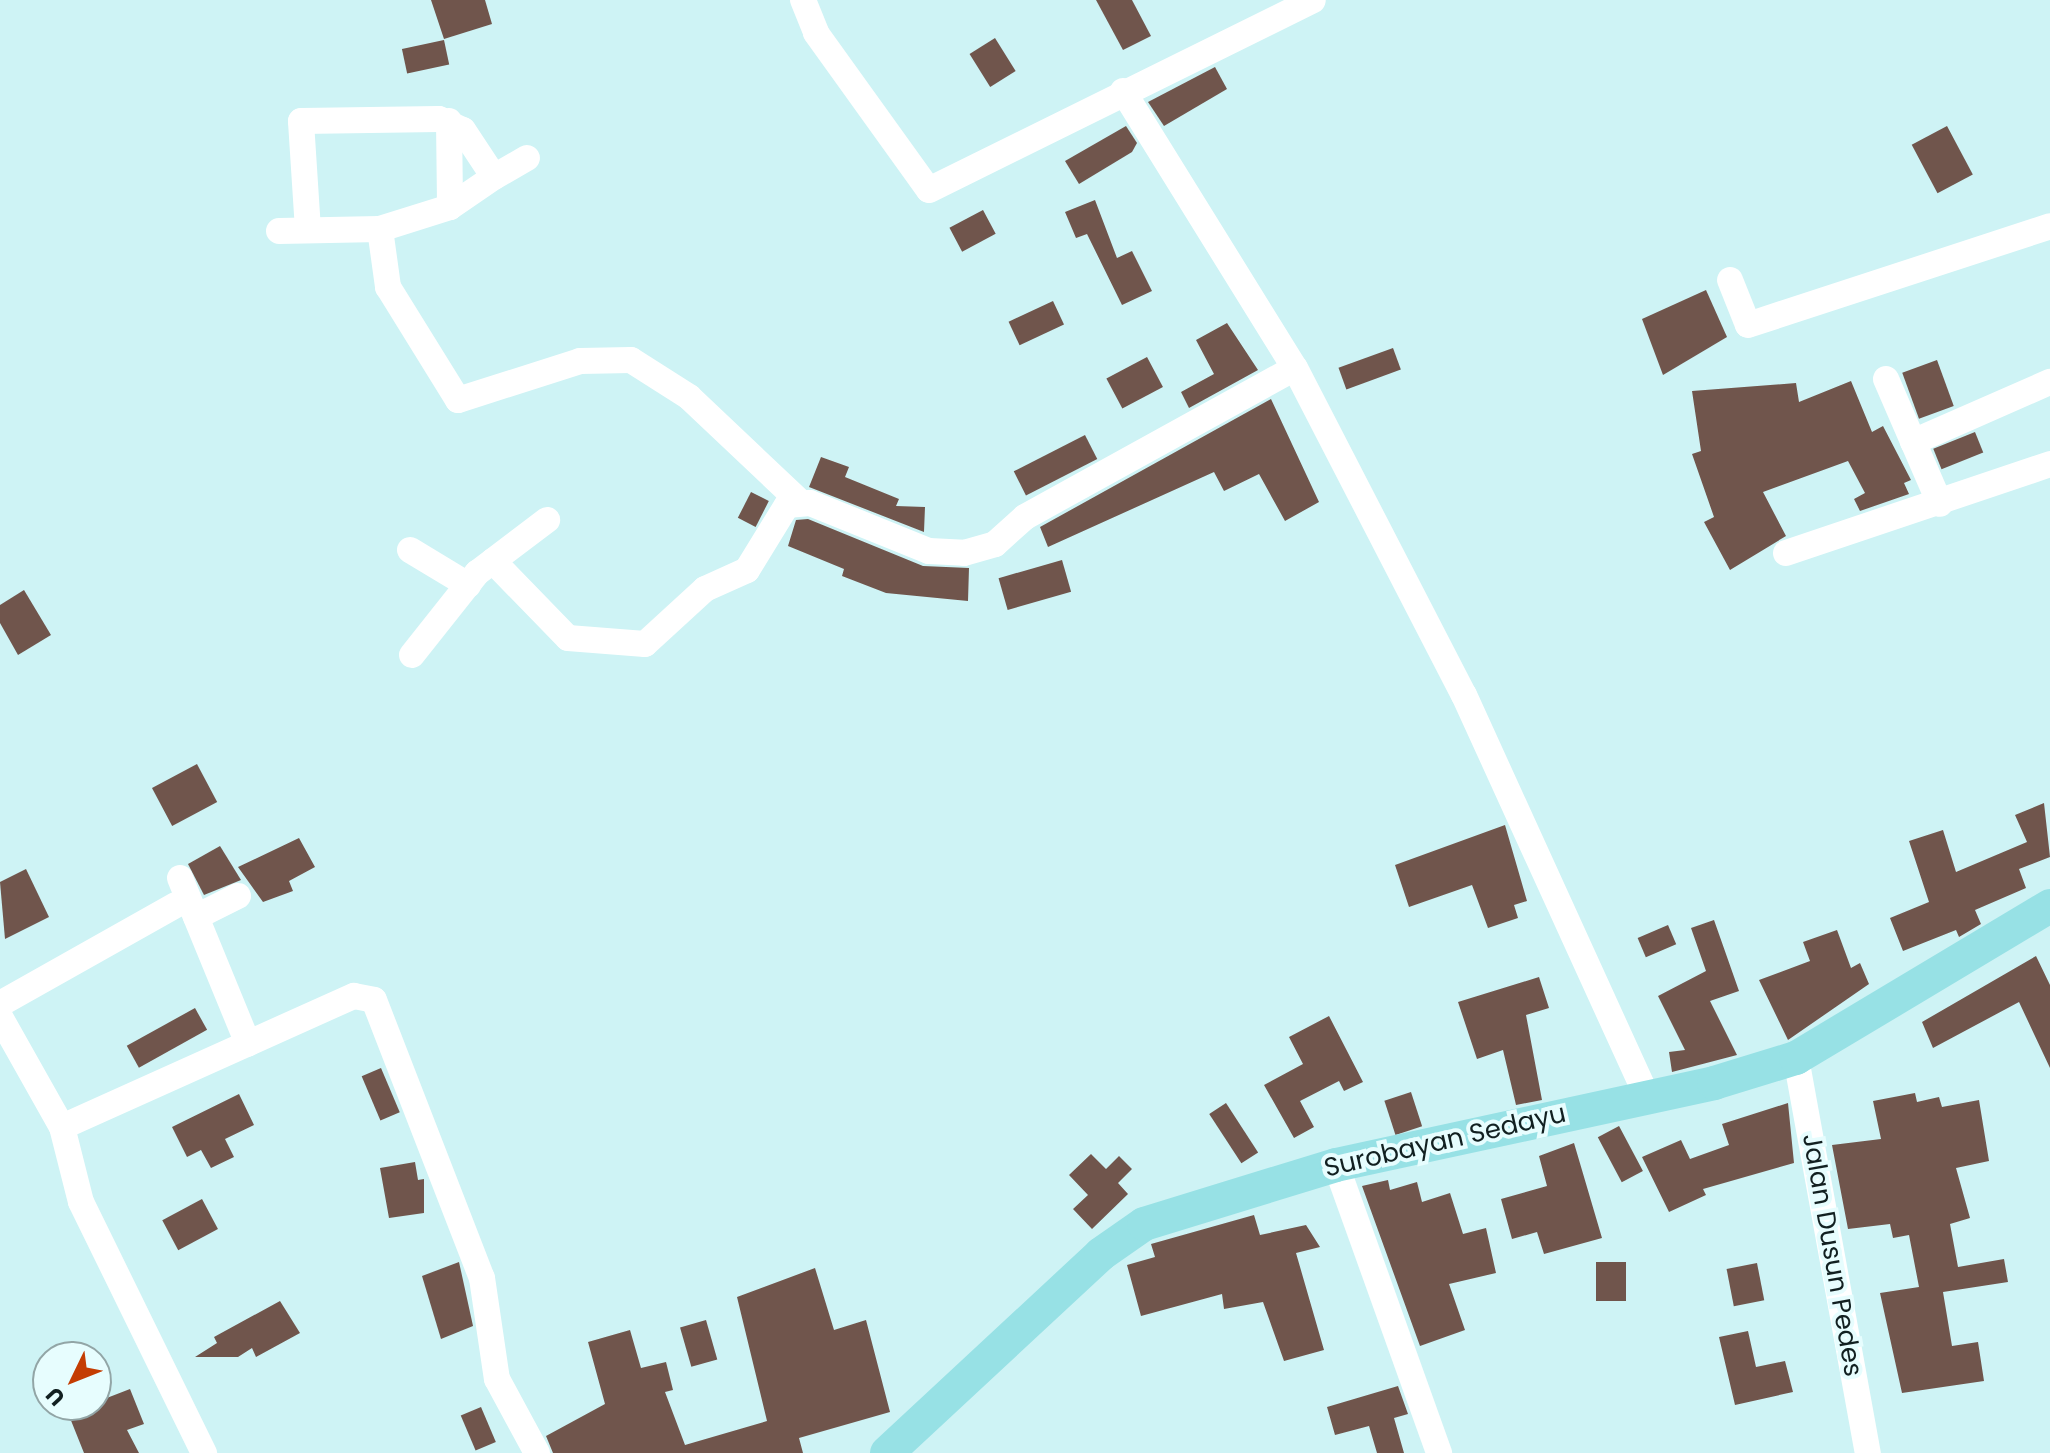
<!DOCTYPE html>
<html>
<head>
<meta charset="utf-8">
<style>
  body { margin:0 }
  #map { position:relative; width:2050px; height:1453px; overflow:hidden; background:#cef3f5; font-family:Poppins,sans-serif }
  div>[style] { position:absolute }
  .building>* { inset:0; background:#70554c; transform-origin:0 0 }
  .minor>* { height:26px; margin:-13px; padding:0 13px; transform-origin:13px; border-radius:13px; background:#fff }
  .major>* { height:34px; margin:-17px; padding:0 17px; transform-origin:17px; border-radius:17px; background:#97e1e5 }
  span { translate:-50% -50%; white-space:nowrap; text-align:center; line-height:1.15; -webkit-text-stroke:8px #e7fdfe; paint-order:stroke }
  .street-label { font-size:26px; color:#122021 }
  .north { position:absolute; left:32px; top:1341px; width:80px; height:80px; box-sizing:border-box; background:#e7fdfe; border:2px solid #92a5a6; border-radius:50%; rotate:227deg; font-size:22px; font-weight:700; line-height:32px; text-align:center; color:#122021 }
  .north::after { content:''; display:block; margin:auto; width:28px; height:36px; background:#c43d03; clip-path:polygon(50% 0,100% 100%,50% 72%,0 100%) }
</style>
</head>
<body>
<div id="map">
  <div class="building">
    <div style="clip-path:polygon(431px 0,485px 0,492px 24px,444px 39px)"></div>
    <div style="clip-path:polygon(1096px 0,1132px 0,1151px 36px,1123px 50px)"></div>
    <div style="left:995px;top:38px;width:39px;height:30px;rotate:58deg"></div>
    <div style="left:444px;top:40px;width:25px;height:43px;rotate:78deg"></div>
    <div style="clip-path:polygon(1215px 67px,1227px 89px,1164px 126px,1148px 102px)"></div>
    <div style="clip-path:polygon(1126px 126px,1137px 143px,1132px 152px,1079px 184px,1065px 161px)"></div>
    <div style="left:1947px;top:126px;width:55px;height:40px;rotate:62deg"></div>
    <div style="clip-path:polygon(1095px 200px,1117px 258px,1132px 251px,1152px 291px,1122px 305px,1087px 234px,1076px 238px,1065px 212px)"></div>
    <div style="left:983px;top:210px;width:27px;height:38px;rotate:62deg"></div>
    <div style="clip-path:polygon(1706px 290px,1727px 337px,1663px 375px,1642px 319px)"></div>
    <div style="left:1053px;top:301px;width:26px;height:49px;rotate:65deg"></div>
    <div style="clip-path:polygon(1227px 323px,1258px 370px,1189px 408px,1181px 392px,1214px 374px,1196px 340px)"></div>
    <div style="left:1393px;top:348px;width:23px;height:58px;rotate:70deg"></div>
    <div style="left:1147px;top:357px;width:34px;height:46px;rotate:62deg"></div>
    <div style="left:1937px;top:360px;width:49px;height:37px;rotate:70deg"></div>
    <div style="clip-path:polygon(1851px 381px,1872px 432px,1883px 426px,1911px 480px,1904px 483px,1909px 494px,1860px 511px,1854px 499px,1865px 493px,1848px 461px,1763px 492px,1786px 536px,1730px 570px,1704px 522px,1714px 517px,1692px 454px,1701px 451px,1692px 391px,1796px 383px,1799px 402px)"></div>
    <div style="clip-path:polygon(1271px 399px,1319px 502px,1285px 521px,1259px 474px,1224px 491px,1214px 472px,1048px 547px,1040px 527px)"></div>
    <div style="left:1975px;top:432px;width:22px;height:45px;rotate:68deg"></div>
    <div style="left:1085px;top:435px;width:27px;height:80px;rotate:63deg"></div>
    <div style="clip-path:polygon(821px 457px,849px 467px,845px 477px,899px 499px,896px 506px,925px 507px,924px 532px,809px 487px)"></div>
    <div style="left:751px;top:492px;width:20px;height:29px;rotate:27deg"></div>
    <div style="clip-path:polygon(808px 519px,923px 566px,969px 568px,968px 601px,886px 593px,842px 576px,844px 569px,788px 546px,796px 520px)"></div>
    <div style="left:1062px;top:560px;width:33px;height:66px;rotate:74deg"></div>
    <div style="clip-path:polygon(24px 590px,51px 635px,18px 655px,0 623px,0 605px)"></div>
    <div style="left:197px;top:764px;width:43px;height:51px;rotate:62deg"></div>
    <div style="clip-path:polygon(2044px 803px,2050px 857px,2019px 869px,2026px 888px,1975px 910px,1981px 924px,1959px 937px,1956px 930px,1903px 951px,1890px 918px,1929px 902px,1909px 841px,1943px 830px,1956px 872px,2027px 842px,2015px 815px)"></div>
    <div style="clip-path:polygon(1505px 825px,1527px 901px,1514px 905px,1518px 918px,1488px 928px,1472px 885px,1409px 907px,1395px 865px)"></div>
    <div style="clip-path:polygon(299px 838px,315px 867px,289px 881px,293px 891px,263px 902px,238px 867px)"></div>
    <div style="clip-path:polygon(220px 846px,241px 880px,204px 895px,188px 864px)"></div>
    <div style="clip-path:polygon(26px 869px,49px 917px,5px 939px,0 882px)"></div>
    <div style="clip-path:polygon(1714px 920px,1739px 991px,1710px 1001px,1737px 1055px,1672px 1072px,1669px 1052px,1685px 1050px,1658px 996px,1706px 971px,1691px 928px)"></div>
    <div style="left:1668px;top:925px;width:21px;height:33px;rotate:67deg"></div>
    <div style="clip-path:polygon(1837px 930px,1851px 968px,1860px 963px,1869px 984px,1788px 1040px,1759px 980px,1810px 961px,1803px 942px)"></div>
    <div style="clip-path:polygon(2036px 956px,2050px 985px,2050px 1068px,2019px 1002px,1933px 1048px,1922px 1022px)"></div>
    <div style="clip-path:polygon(1539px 977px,1549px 1008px,1526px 1015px,1542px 1100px,1516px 1105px,1503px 1050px,1477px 1059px,1458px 1002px)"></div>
    <div style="left:195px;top:1008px;width:25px;height:78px;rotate:61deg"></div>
    <div style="clip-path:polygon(1329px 1016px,1363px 1082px,1344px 1091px,1339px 1081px,1300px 1101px,1314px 1127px,1294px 1138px,1264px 1085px,1303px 1064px,1289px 1037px)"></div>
    <div style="left:381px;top:1068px;width:48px;height:21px;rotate:67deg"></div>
    <div style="left:1411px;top:1092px;width:36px;height:28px;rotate:72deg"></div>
    <div style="clip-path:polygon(1915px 1093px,1917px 1102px,1939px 1097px,1942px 1107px,1979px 1100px,1989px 1161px,1956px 1168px,1970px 1218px,1950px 1224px,1958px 1267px,2004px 1259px,2008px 1282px,1943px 1292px,1952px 1346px,1978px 1342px,1984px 1381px,1902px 1393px,1880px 1293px,1919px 1287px,1909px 1235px,1893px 1238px,1890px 1224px,1848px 1229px,1832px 1145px,1881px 1139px,1873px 1101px)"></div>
    <div style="clip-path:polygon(239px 1094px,254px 1125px,225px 1139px,234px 1157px,211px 1168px,201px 1150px,187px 1157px,172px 1127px)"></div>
    <div style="left:1226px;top:1103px;width:59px;height:20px;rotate:57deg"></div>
    <div style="clip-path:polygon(1788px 1103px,1794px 1163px,1703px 1189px,1706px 1195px,1669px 1212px,1642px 1157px,1681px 1140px,1690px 1159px,1729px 1145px,1722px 1124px)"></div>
    <div style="left:1619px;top:1126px;width:51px;height:24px;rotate:62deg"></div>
    <div style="clip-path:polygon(1574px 1143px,1602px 1238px,1544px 1254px,1537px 1232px,1512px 1239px,1501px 1199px,1547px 1186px,1539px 1156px)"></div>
    <div style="clip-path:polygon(1091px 1154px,1106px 1169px,1119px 1156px,1132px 1169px,1118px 1183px,1128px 1194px,1092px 1229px,1073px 1209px,1088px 1195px,1069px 1175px)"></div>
    <div style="clip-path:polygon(415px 1162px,418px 1180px,424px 1179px,424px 1213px,389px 1218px,380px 1168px)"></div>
    <div style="clip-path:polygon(1388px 1180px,1390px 1190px,1417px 1182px,1422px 1202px,1450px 1193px,1463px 1234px,1486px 1228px,1496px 1273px,1449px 1284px,1465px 1330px,1420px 1346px,1362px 1186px)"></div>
    <div style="left:202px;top:1199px;width:34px;height:45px;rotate:62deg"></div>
    <div style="clip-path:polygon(1254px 1215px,1260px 1235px,1306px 1225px,1320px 1247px,1296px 1253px,1324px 1350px,1284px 1361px,1263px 1302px,1224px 1309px,1222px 1294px,1141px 1316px,1127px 1265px,1155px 1257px,1151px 1244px)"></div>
    <div style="clip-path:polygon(459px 1262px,473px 1326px,441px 1339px,422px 1276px)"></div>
    <div style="left:1596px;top:1262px;width:30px;height:39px"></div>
    <div style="left:1757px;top:1263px;width:38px;height:31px;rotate:79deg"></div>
    <div style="clip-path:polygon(815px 1268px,834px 1330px,866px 1320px,890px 1412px,799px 1438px,803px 1453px,553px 1453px,546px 1436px,605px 1404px,588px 1342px,630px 1330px,641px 1368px,666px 1362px,673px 1390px,665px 1392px,685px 1445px,767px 1421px,737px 1297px)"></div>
    <div style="clip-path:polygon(280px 1301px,300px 1333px,256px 1357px,252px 1348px,238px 1357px,195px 1357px,217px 1343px,214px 1337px)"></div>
    <div style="left:706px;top:1320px;width:41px;height:27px;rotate:74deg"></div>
    <div style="clip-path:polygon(1748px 1331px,1756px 1367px,1785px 1361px,1793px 1392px,1735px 1405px,1719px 1337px)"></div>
    <div style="clip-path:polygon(1398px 1386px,1408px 1414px,1394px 1418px,1404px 1453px,1377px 1453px,1369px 1426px,1335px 1435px,1327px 1407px)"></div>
    <div style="clip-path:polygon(130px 1389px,144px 1424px,127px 1430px,139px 1453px,84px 1453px,68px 1413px)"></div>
    <div style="left:481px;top:1407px;width:38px;height:22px;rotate:67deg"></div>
  </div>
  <div class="minor">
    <div style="left:803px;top:0;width:35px;rotate:68deg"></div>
    <div style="left:816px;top:33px;width:193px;rotate:54.3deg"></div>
    <div style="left:929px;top:190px;width:428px;rotate:-26.3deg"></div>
    <div style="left:1123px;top:91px;width:326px;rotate:58.2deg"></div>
    <div style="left:1295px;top:368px;width:368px;rotate:62.7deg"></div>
    <div style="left:1464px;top:695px;width:439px;rotate:65.5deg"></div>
    <div style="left:449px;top:121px;width:86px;rotate:89.3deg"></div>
    <div style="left:380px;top:229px;width:73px;rotate:-17.4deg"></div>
    <div style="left:450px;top:207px;width:53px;rotate:-34.3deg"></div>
    <div style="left:308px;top:230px;width:109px;rotate:-93.7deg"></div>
    <div style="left:301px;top:121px;width:138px;rotate:-0.8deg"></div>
    <div style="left:439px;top:119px;width:26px;rotate:25deg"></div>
    <div style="left:463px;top:130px;width:56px;rotate:56.6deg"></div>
    <div style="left:494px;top:177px;width:38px;rotate:-30deg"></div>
    <div style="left:279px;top:231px;width:101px;rotate:-1.1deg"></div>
    <div style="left:380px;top:229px;width:59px;rotate:82.1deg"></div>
    <div style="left:388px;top:287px;width:133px;rotate:58.2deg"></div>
    <div style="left:458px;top:400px;width:128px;rotate:-17.7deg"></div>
    <div style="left:580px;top:361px;width:51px;rotate:-1.1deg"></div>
    <div style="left:631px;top:360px;width:69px;rotate:32.5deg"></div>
    <div style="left:689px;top:397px;width:151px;rotate:43.4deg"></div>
    <div style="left:1730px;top:280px;width:48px;rotate:68.2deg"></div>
    <div style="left:1748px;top:325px;width:318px;rotate:-18.1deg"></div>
    <div style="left:1886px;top:379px;width:136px;rotate:66.6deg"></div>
    <div style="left:1913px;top:442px;width:150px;rotate:-23.7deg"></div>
    <div style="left:410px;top:550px;width:68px;rotate:31.1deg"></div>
    <div style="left:1786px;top:553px;width:279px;rotate:-18.6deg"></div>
    <div style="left:493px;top:561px;width:107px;rotate:45.8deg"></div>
    <div style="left:568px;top:638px;width:77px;rotate:4.5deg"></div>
    <div style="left:645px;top:644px;width:81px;rotate:-42.5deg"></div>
    <div style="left:705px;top:589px;width:46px;rotate:-24.3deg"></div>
    <div style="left:747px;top:570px;width:76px;rotate:-58.4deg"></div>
    <div style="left:787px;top:505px;width:23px;rotate:-5deg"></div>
    <div style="left:810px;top:503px;width:128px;rotate:22deg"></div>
    <div style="left:929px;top:551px;width:35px;rotate:3deg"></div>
    <div style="left:964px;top:553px;width:32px;rotate:-16deg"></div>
    <div style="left:995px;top:544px;width:40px;rotate:-42deg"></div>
    <div style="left:1025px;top:517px;width:308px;rotate:-28.9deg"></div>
    <div style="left:412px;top:655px;width:105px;rotate:-51.6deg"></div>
    <div style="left:477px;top:573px;width:88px;rotate:-37.1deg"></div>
    <div style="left:180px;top:878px;width:179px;rotate:67.7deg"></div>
    <div style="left:196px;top:917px;width:47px;rotate:-26.6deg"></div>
    <div style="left:0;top:1004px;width:202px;rotate:-29.4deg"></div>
    <div style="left:0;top:1017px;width:126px;rotate:60.6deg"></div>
    <div style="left:62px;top:1127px;width:77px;rotate:75.8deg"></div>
    <div style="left:81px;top:1202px;width:280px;rotate:63.9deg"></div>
    <div style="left:1796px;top:1058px;width:402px;rotate:79.7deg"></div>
    <div style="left:62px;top:1127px;width:320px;rotate:-24.2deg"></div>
    <div style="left:354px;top:996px;width:20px;rotate:11deg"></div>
    <div style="left:374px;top:1000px;width:298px;rotate:68.8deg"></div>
    <div style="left:482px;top:1278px;width:102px;rotate:81.6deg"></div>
    <div style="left:497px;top:1379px;width:84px;rotate:61.6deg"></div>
    <div style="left:1336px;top:1165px;width:306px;rotate:70.3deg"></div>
  </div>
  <div class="major">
    <div style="left:887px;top:1453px;width:292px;rotate:-42.9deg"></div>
    <div style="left:1101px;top:1254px;width:52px;rotate:-34.9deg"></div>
    <div style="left:1144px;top:1224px;width:201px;rotate:-17.1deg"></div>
    <div style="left:1336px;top:1165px;width:387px;rotate:-12.2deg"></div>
    <div style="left:1714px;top:1083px;width:86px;rotate:-17deg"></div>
    <div style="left:1796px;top:1058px;width:296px;rotate:-30.9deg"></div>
  </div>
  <div class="street-label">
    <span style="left:1445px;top:1141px;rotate:-13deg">Surobayan Sedayu</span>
    <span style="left:1832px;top:1255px;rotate:80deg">Jalan Dusun Pedes</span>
  </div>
  <div class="north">U</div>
</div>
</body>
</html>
